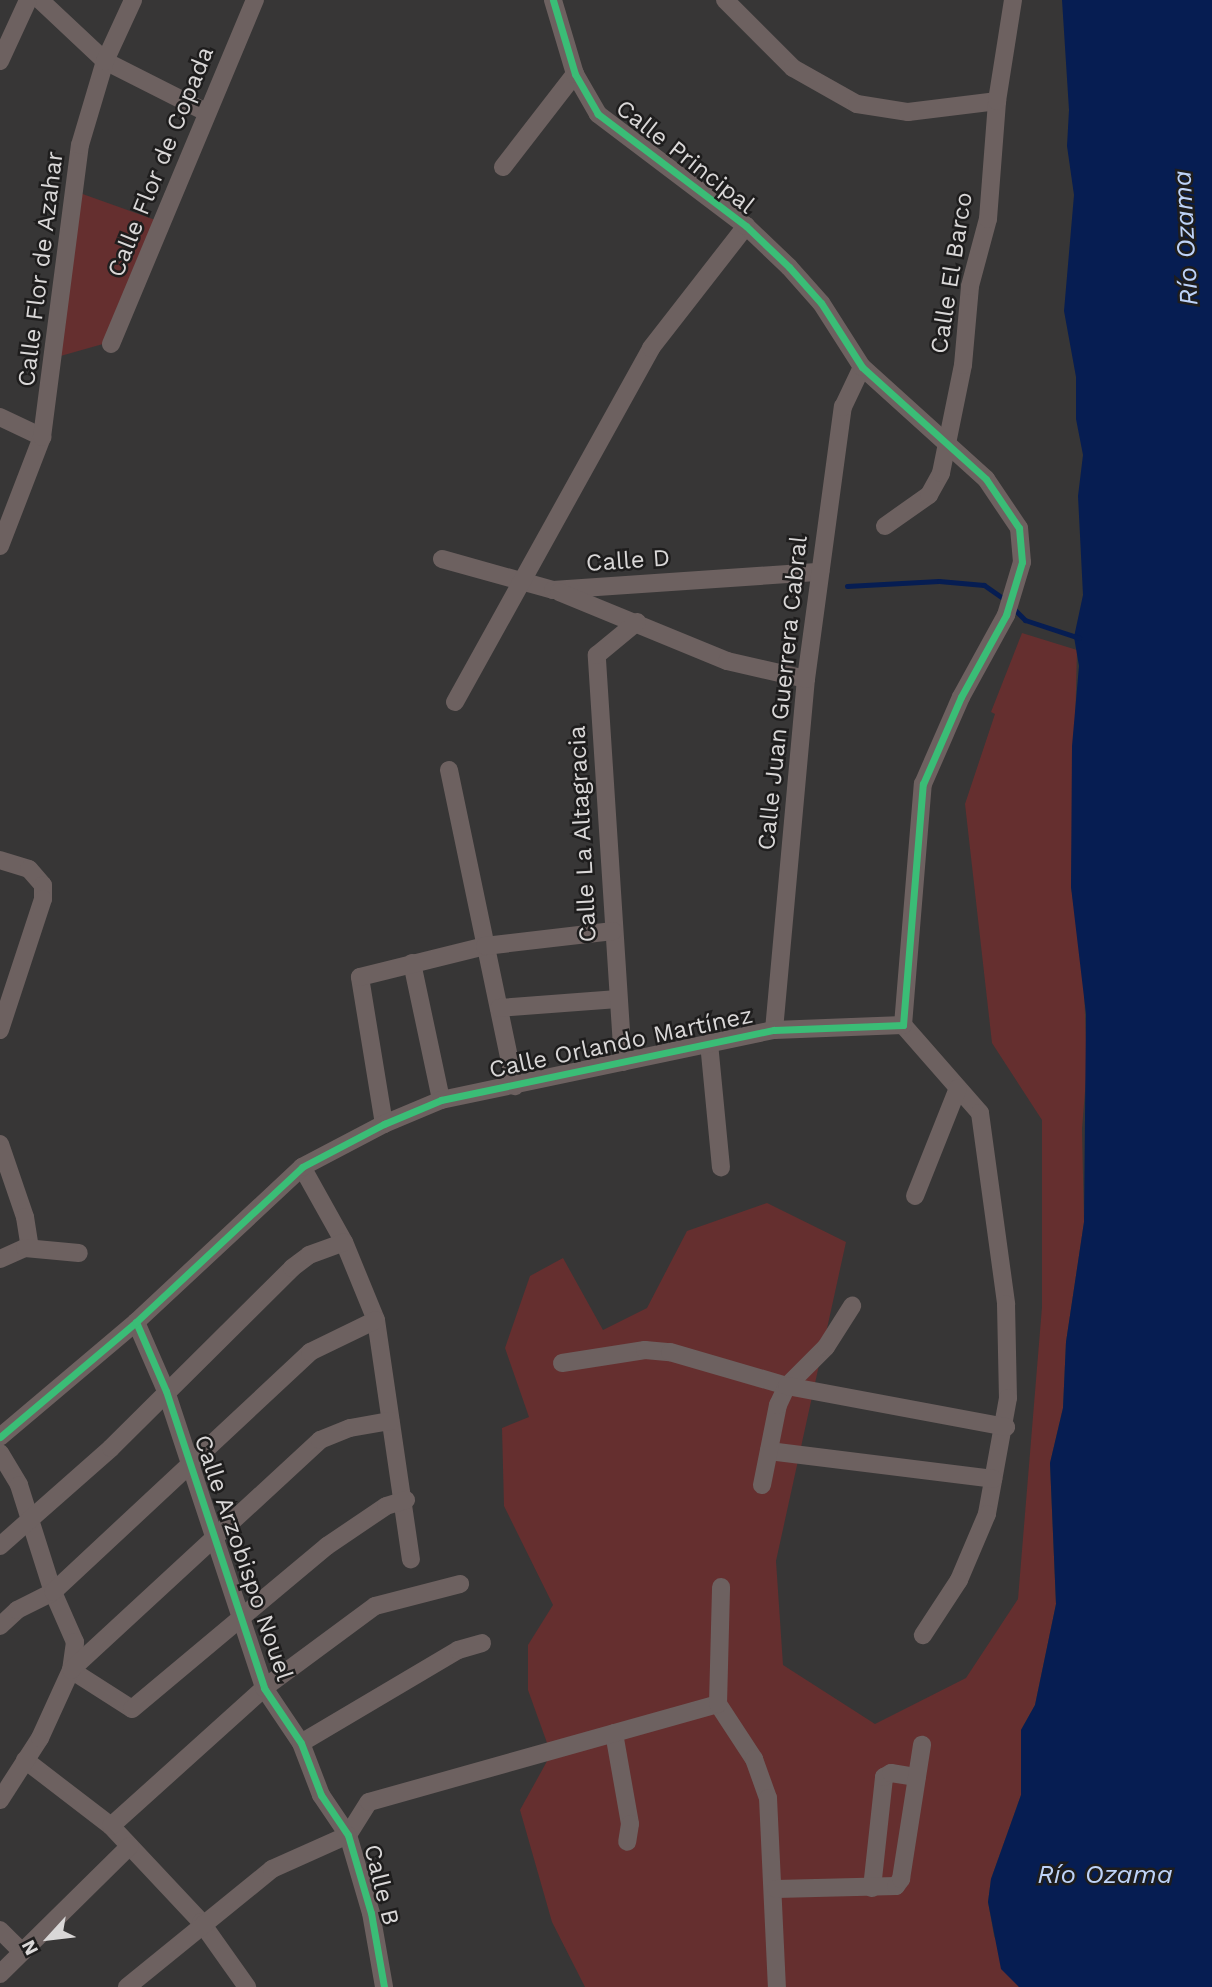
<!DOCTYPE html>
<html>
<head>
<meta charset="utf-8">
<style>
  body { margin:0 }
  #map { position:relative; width:1212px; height:1987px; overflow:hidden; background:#373636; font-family:"Work Sans",sans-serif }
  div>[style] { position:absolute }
  .green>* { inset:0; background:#652f2f }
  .water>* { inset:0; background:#061d52 }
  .stream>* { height:5px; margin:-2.5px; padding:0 2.5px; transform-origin:2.5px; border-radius:2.5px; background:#061d52 }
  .minor>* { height:18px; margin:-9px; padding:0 9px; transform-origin:9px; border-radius:9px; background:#6d6160 }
  .cycleway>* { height:7px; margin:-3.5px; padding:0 3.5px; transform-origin:3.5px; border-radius:3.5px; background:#3abd76 }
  span { translate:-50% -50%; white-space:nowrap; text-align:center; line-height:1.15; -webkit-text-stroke:5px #1e1d1d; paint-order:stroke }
  .street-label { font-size:24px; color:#d9d7d7 }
  .water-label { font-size:26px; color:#bed3f8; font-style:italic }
  .north { position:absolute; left:14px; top:1903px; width:70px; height:70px; -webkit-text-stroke:5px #1e1d1d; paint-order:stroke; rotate:243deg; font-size:19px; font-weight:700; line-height:28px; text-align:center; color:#d9d7d7 }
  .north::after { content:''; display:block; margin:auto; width:24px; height:32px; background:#d9d7d7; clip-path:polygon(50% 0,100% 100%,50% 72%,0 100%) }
</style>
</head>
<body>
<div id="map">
  <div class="green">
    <div style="clip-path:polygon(77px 192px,161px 222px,110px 342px,57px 357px)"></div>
    <div style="clip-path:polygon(1022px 633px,1077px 650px,1071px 887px,1083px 964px,1087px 1066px,1082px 1129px,1084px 1222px,1066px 1342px,1063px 1408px,1050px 1463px,1056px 1604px,1035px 1705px,1021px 1730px,1021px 1795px,991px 1879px,988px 1902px,994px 1936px,1019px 1987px,585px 1987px,552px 1922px,520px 1810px,551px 1754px,528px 1690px,528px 1645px,553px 1605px,504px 1506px,502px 1428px,529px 1417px,505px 1348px,530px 1276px,563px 1258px,603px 1330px,647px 1308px,687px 1231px,767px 1203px,846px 1242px,776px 1561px,783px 1665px,875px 1724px,966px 1678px,1018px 1599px,1042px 1307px,1042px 1120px,992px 1043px,965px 804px,995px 714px,991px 712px)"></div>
  </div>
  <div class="water">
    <div style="clip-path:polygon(1062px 0,1212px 0,1212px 1987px,1019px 1987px,1001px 1969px,988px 1902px,991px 1879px,1021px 1795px,1021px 1730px,1035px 1705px,1056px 1604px,1050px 1463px,1063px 1408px,1066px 1342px,1084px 1222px,1086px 1014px,1071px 887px,1072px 746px,1079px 666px,1074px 637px,1083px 595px,1078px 496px,1083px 455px,1076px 419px,1076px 377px,1064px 311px,1074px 195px,1067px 146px,1069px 110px)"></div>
  </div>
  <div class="stream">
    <div style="left:847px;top:586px;width:92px;rotate:-3.1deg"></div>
    <div style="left:939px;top:581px;width:45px;rotate:5.1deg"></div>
    <div style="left:984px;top:585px;width:28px;rotate:35deg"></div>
    <div style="left:1013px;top:608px;width:17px;rotate:45deg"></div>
    <div style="left:1025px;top:620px;width:57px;rotate:18.4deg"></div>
  </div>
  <div class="minor">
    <div style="left:40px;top:0;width:89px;rotate:43.2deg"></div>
    <div style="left:105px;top:61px;width:113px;rotate:26.8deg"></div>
    <div style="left:725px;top:0;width:96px;rotate:45deg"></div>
    <div style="left:793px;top:68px;width:73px;rotate:29.4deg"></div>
    <div style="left:857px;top:104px;width:52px;rotate:8.9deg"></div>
    <div style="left:908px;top:112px;width:90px;rotate:-7deg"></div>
    <div style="left:0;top:61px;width:67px;rotate:-65.3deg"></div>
    <div style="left:503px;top:167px;width:118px;rotate:-52.3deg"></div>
    <div style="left:111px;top:344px;width:373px;rotate:-67.3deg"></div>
    <div style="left:0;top:417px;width:47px;rotate:25.5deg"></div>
    <div style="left:885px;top:526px;width:54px;rotate:-35.2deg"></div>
    <div style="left:929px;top:495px;width:25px;rotate:-61deg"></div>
    <div style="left:941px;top:473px;width:110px;rotate:-78.5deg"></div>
    <div style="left:963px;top:365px;width:79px;rotate:-84.9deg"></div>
    <div style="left:970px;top:286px;width:69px;rotate:-75deg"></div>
    <div style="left:988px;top:219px;width:118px;rotate:-85.6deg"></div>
    <div style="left:997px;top:101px;width:102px;rotate:-81deg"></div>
    <div style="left:0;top:546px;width:117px;rotate:-68.9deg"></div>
    <div style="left:42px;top:437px;width:294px;rotate:-82.6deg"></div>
    <div style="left:80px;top:145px;width:88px;rotate:-73.4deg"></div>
    <div style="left:105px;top:61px;width:67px;rotate:-65.3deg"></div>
    <div style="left:442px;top:559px;width:115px;rotate:15.6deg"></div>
    <div style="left:553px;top:590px;width:268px;rotate:-3.9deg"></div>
    <div style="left:559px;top:592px;width:182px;rotate:22.3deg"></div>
    <div style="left:727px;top:661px;width:81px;rotate:12.8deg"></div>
    <div style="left:455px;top:702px;width:405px;rotate:-61deg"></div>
    <div style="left:651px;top:348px;width:155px;rotate:-52.1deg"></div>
    <div style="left:449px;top:770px;width:323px;rotate:78.2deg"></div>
    <div style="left:0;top:860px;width:30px;rotate:17deg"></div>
    <div style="left:29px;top:869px;width:21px;rotate:49deg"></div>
    <div style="left:43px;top:885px;width:14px;rotate:90deg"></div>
    <div style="left:43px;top:899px;width:138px;rotate:108.2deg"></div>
    <div style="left:412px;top:963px;width:140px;rotate:78deg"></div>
    <div style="left:499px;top:1008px;width:119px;rotate:-4.3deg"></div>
    <div style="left:903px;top:1025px;width:117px;rotate:48.8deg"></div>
    <div style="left:980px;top:1113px;width:193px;rotate:82.2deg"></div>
    <div style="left:1006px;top:1304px;width:94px;rotate:88.8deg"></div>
    <div style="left:1008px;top:1398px;width:118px;rotate:100.3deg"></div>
    <div style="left:987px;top:1514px;width:72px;rotate:113deg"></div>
    <div style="left:959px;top:1580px;width:66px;rotate:123.2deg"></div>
    <div style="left:774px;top:1030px;width:352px;rotate:-84.8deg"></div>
    <div style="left:806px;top:679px;width:275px;rotate:-82.3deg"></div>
    <div style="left:843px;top:407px;width:44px;rotate:-64.6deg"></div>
    <div style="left:709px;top:1043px;width:125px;rotate:84.5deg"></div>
    <div style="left:623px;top:1062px;width:408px;rotate:-93.7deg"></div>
    <div style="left:597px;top:655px;width:52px;rotate:-39.5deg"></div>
    <div style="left:384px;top:1124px;width:149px;rotate:-99.3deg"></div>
    <div style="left:360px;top:977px;width:129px;rotate:-13.9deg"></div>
    <div style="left:485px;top:946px;width:129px;rotate:-6.7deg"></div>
    <div style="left:0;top:1144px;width:77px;rotate:71.1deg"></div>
    <div style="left:25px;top:1217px;width:31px;rotate:81deg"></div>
    <div style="left:302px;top:1167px;width:86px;rotate:60.8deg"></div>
    <div style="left:344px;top:1242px;width:84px;rotate:67.7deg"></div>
    <div style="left:376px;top:1320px;width:242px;rotate:81.7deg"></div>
    <div style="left:915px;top:1196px;width:116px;rotate:-68.3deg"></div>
    <div style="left:0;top:1259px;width:27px;rotate:-24deg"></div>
    <div style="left:25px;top:1248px;width:54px;rotate:5.3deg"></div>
    <div style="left:136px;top:1322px;width:75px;rotate:66.5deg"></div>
    <div style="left:166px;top:1391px;width:313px;rotate:71.7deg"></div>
    <div style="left:264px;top:1688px;width:66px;rotate:56.1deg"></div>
    <div style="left:301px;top:1743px;width:56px;rotate:69deg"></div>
    <div style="left:321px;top:1795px;width:48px;rotate:56deg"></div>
    <div style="left:348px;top:1835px;width:81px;rotate:73.6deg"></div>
    <div style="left:371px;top:1913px;width:75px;rotate:80deg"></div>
    <div style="left:562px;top:1363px;width:84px;rotate:-8.9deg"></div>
    <div style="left:645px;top:1350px;width:25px;rotate:5deg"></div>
    <div style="left:670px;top:1352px;width:122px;rotate:16.2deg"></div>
    <div style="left:787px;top:1386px;width:55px;rotate:-45deg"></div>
    <div style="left:826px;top:1347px;width:49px;rotate:-57.6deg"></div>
    <div style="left:0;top:1437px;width:178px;rotate:-40.2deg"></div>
    <div style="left:136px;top:1322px;width:227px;rotate:-43deg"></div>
    <div style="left:302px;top:1167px;width:93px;rotate:-27.7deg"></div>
    <div style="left:384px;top:1124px;width:62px;rotate:-22.8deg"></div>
    <div style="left:441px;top:1100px;width:340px;rotate:-11.9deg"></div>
    <div style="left:774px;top:1030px;width:129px;rotate:-2.2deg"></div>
    <div style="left:903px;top:1025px;width:242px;rotate:-85.3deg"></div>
    <div style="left:923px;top:784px;width:95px;rotate:-66.4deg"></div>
    <div style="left:961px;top:697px;width:94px;rotate:-61.2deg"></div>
    <div style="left:1006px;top:615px;width:55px;rotate:-73.2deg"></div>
    <div style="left:1022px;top:562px;width:34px;rotate:-95deg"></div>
    <div style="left:1019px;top:528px;width:59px;rotate:-124deg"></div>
    <div style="left:986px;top:479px;width:167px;rotate:-137.9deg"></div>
    <div style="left:862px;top:367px;width:76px;rotate:-122.6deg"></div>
    <div style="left:821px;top:303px;width:48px;rotate:-131.6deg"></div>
    <div style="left:789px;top:267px;width:59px;rotate:-136.4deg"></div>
    <div style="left:746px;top:226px;width:186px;rotate:-142.9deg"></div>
    <div style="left:598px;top:114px;width:46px;rotate:-119.9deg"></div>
    <div style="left:575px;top:74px;width:77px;rotate:-106.6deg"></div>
    <div style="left:769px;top:1451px;width:226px;rotate:7.1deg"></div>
    <div style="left:0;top:1453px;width:37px;rotate:59deg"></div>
    <div style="left:19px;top:1485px;width:112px;rotate:72.4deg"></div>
    <div style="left:53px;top:1592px;width:55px;rotate:66.3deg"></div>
    <div style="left:75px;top:1642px;width:28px;rotate:98deg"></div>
    <div style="left:71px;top:1670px;width:72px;rotate:32.6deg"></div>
    <div style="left:132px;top:1709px;width:254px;rotate:-39.9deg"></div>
    <div style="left:327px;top:1546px;width:71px;rotate:-34.1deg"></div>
    <div style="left:386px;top:1506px;width:21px;rotate:-17deg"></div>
    <div style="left:762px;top:1485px;width:82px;rotate:-78.7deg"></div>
    <div style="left:778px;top:1405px;width:21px;rotate:-65deg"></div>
    <div style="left:787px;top:1386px;width:223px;rotate:10.6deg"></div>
    <div style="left:0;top:1546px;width:148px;rotate:-41.4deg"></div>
    <div style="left:111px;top:1448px;width:255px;rotate:-44.8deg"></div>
    <div style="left:292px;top:1268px;width:21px;rotate:-37deg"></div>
    <div style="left:309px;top:1255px;width:37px;rotate:-20deg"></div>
    <div style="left:0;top:1626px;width:23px;rotate:-43deg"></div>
    <div style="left:17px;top:1610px;width:40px;rotate:-26.6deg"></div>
    <div style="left:53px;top:1592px;width:352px;rotate:-43deg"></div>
    <div style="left:310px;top:1352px;width:73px;rotate:-25.9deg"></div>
    <div style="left:718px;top:1704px;width:66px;rotate:56.8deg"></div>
    <div style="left:754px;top:1759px;width:41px;rotate:70.3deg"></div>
    <div style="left:768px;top:1798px;width:189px;rotate:87.3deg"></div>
    <div style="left:614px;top:1733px;width:92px;rotate:80deg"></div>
    <div style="left:630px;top:1824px;width:18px;rotate:99deg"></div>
    <div style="left:301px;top:1743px;width:182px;rotate:-30.6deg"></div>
    <div style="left:458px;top:1650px;width:25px;rotate:-16deg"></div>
    <div style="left:25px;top:1760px;width:108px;rotate:37.5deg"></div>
    <div style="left:111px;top:1826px;width:132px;rotate:46.8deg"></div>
    <div style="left:201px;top:1922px;width:80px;rotate:54.7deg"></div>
    <div style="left:0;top:1800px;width:74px;rotate:-57.2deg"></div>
    <div style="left:40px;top:1738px;width:75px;rotate:-65.5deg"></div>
    <div style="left:71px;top:1670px;width:339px;rotate:-42.7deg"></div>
    <div style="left:320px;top:1440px;width:32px;rotate:-22deg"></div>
    <div style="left:350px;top:1428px;width:41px;rotate:-9.9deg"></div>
    <div style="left:111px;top:1826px;width:206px;rotate:-42deg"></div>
    <div style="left:264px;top:1688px;width:138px;rotate:-36.5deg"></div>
    <div style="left:375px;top:1606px;width:88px;rotate:-14.5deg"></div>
    <div style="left:348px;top:1835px;width:39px;rotate:-58deg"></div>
    <div style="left:369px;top:1802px;width:362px;rotate:-15.7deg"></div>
    <div style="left:718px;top:1704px;width:117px;rotate:-88.5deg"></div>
    <div style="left:872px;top:1888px;width:112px;rotate:-83.8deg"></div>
    <div style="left:884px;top:1777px;width:8px;rotate:-30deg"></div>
    <div style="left:891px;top:1773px;width:26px;rotate:9deg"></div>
    <div style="left:776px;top:1889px;width:120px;rotate:-1.4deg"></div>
    <div style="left:896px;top:1886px;width:9px;rotate:-54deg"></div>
    <div style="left:901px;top:1879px;width:136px;rotate:-81.1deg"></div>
    <div style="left:0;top:1930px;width:31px;rotate:45deg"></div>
    <div style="left:0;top:1974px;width:182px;rotate:-44.6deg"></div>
    <div style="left:127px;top:1987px;width:187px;rotate:-39.1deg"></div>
    <div style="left:272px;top:1869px;width:83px;rotate:-24.1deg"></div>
  </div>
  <div class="cycleway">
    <div style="left:136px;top:1322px;width:75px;rotate:66.5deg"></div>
    <div style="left:166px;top:1391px;width:313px;rotate:71.7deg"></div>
    <div style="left:264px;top:1688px;width:66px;rotate:56.1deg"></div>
    <div style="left:301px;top:1743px;width:56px;rotate:69deg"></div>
    <div style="left:321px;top:1795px;width:48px;rotate:56deg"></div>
    <div style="left:348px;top:1835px;width:81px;rotate:73.6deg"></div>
    <div style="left:371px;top:1913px;width:75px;rotate:80deg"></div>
    <div style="left:0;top:1437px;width:178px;rotate:-40.2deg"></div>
    <div style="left:136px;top:1322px;width:227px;rotate:-43deg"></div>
    <div style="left:302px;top:1167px;width:93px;rotate:-27.7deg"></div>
    <div style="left:384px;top:1124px;width:62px;rotate:-22.8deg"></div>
    <div style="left:441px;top:1100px;width:340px;rotate:-11.9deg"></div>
    <div style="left:774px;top:1030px;width:129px;rotate:-2.2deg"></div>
    <div style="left:903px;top:1025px;width:242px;rotate:-85.3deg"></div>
    <div style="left:923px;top:784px;width:95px;rotate:-66.4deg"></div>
    <div style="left:961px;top:697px;width:94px;rotate:-61.2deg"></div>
    <div style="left:1006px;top:615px;width:55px;rotate:-73.2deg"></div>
    <div style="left:1022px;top:562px;width:34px;rotate:-95deg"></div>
    <div style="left:1019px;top:528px;width:59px;rotate:-124deg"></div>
    <div style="left:986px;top:479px;width:167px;rotate:-137.9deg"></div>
    <div style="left:862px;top:367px;width:76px;rotate:-122.6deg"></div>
    <div style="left:821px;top:303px;width:48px;rotate:-131.6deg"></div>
    <div style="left:789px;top:267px;width:59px;rotate:-136.4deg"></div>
    <div style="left:746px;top:226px;width:186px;rotate:-142.9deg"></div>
    <div style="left:598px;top:114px;width:46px;rotate:-119.9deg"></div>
    <div style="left:575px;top:74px;width:77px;rotate:-106.6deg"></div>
  </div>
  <div class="street-label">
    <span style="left:685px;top:157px;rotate:38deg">Calle Principal</span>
    <span style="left:161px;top:162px;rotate:-68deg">Calle Flor de Copada</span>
    <span style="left:41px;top:269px;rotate:-83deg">Calle Flor de Azahar</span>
    <span style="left:952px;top:273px;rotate:-81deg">Calle El Barco</span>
    <span style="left:628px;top:561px;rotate:-4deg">Calle D</span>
    <span style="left:783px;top:693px;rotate:-84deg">Calle Juan Guerrera Cabral</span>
    <span style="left:583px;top:834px;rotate:-93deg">Calle La Altagracia</span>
    <span style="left:621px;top:1043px;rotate:-12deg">Calle Orlando Martínez</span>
    <span style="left:243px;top:1558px;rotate:71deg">Calle Arzobispo Nouel</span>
    <span style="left:381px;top:1885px;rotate:76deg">Calle B</span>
  </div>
  <div class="water-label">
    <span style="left:1186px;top:238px;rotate:-93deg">Río Ozama</span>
    <span style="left:1105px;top:1875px">Río Ozama</span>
  </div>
  <div class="north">N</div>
</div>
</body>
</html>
